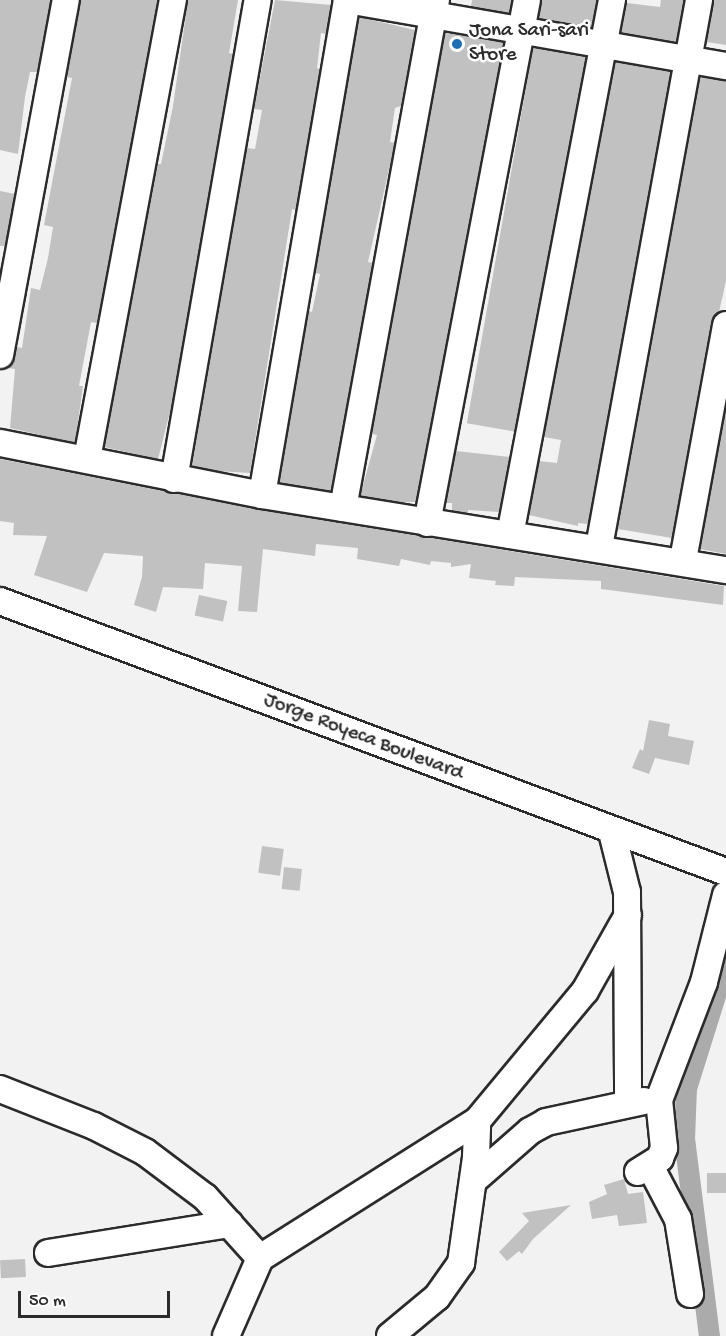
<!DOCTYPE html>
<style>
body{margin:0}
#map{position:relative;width:726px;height:1336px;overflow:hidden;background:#f2f2f2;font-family:"Gochi Hand",sans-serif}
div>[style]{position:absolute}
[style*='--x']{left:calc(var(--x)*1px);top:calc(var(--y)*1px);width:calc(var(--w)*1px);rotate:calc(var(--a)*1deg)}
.canal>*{height:21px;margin:-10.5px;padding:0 10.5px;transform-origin:10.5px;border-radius:10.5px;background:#ababab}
.building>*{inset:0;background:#c1c1c1;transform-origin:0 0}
.roads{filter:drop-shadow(2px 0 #2b2b2b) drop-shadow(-2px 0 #2b2b2b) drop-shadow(0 2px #2b2b2b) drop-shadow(0 -2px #2b2b2b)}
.minor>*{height:26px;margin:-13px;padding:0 13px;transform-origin:13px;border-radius:13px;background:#fff}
.dots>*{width:16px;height:16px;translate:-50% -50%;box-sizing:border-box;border:3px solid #fff;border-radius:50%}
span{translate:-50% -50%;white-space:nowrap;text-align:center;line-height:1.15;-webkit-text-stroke:5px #fff;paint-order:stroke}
.poi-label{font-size:21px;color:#2b2b2b}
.left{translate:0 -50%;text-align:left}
.street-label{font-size:21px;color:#2b2b2b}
.scale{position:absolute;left:18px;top:1291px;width:152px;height:27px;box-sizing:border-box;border:3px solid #2b2b2b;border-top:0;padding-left:8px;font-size:18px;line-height:21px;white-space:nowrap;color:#2b2b2b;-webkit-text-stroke:4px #fff;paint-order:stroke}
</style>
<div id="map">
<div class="canal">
<div style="--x:709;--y:1336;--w:199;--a:-97.2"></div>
<div style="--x:684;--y:1139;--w:51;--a:-87.8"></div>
<div style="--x:686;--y:1088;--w:134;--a:-72.6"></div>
</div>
<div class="building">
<div style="clip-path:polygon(0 0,51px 0,37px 72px,30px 72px,25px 97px,18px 154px,0 150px)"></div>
<div style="clip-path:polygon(81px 0,158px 0,97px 323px,91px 322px,79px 386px,83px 386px,75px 443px,10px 428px,15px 369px,8px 368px,17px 347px,22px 348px,31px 288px,40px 290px,48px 258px,53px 227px,44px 225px,72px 78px,67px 77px)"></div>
<div style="clip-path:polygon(188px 0,238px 0,229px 53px,233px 54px,173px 400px,158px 459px,104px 447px,158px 164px,161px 164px,173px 106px)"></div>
<div style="clip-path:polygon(275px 0,331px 5px,326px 34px,321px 33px,317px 68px,320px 69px,296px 210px,292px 209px,250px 473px,217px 471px,192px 466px,247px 148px,255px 149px,262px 110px,254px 109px)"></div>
<div style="clip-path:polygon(472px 0,512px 0,509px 13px,471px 6px)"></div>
<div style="clip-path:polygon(542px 0,597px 0,592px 27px,539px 18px)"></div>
<div style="clip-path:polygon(661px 0,684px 0,676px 42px,621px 33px,627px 3px,660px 7px)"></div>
<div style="clip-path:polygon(714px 0,726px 0,726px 45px,707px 42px)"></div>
<div style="clip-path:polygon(359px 17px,415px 30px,401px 106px,395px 108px,390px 142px,395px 143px,368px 262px,373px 263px,331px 491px,279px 483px,309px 311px,312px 312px,320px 274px,315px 273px)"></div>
<div style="clip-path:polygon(445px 33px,504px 42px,416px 502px,399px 502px,360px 496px,377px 435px,372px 434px)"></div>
<div style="left:533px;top:48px;width:54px;height:381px;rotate:10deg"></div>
<div style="clip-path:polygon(615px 62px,671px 72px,588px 524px,578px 523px,578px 526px,529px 515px,539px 461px,557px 463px,561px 440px,544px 437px)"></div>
<div style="clip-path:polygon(700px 77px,726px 81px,726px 281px,719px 312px,711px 322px,672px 538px,618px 529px)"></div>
<div style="clip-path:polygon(0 191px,15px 194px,5px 246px,0 246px)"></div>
<div style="clip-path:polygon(726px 408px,726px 554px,700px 549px)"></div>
<div style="clip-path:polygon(456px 451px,510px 457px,499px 512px,468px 510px,468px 513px,452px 511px,452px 503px,446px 503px)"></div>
<div style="clip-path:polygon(0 459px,259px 510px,724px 586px,723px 605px,601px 589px,601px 581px,515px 577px,514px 586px,495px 585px,496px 581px,469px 578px,471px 564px,451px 567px,451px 563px,431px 561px,430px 565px,401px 559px,399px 566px,357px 559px,358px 548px,316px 544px,315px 556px,263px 549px,257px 612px,238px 611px,242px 566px,205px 563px,203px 589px,163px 587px,156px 612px,134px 605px,142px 577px,143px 556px,104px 553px,87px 592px,34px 575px,47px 536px,13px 535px,14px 523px,0 521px)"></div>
<div style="left:199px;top:595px;width:29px;height:21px;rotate:12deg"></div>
<div style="clip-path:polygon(649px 720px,670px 724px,668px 736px,694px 741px,689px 765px,655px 758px,649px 774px,632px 768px,640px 749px,643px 751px)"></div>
<div style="left:262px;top:846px;width:22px;height:27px;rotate:8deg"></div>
<div style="left:284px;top:867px;width:18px;height:22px;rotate:6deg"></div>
<div style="left:726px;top:1173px;width:20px;height:19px;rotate:90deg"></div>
<div style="clip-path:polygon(624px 1179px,628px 1194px,643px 1192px,647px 1223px,619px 1226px,617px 1215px,592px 1219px,589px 1202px,607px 1194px,604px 1185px)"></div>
<div style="clip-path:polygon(571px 1205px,533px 1239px,522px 1254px,519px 1251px,507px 1261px,499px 1252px,529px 1221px,522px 1213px)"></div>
<div style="left:25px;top:1259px;width:18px;height:25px;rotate:87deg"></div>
</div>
<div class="roads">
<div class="minor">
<div style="--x:347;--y:0;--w:385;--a:9.9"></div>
<div style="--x:0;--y:355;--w:361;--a:-79.5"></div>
<div style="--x:0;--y:443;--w:267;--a:11.2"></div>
<div style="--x:262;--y:495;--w:470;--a:9.2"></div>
<div style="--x:87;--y:459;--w:467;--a:-79.4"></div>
<div style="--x:174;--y:479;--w:486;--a:-80.1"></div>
<div style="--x:262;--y:495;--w:502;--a:-80.26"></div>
<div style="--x:343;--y:508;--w:516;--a:-79.63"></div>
<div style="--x:427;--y:523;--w:532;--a:-79.18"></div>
<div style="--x:510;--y:535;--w:545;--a:-79.21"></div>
<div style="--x:599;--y:547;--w:556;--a:-79.64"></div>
<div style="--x:683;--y:560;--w:239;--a:-79.6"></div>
<div style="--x:0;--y:601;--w:775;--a:20.47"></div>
<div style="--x:612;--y:832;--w:62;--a:76"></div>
<div style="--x:627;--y:892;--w:210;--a:89.7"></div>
<div style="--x:0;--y:1089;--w:101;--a:21.5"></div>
<div style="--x:94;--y:1126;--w:57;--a:27"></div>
<div style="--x:145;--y:1152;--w:75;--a:36.9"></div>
<div style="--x:205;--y:1197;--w:82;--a:48"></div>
<div style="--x:650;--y:1166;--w:60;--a:62.2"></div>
<div style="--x:678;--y:1219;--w:76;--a:80.9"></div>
<div style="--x:638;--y:1172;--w:26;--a:-32"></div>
<div style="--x:660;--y:1158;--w:11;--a:-68"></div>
<div style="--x:664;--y:1148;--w:48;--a:-95.9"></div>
<div style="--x:659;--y:1100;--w:126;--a:-69.1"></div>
<div style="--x:704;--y:982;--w:90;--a:-75.8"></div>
<div style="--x:474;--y:1180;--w:74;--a:-41.2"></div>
<div style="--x:530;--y:1131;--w:18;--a:-29"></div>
<div style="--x:546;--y:1122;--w:100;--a:-12.1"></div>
<div style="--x:48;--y:1253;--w:184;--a:-9.1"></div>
<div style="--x:226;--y:1336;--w:85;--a:-66.4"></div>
<div style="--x:260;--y:1258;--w:257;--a:-32.3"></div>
<div style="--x:477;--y:1121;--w:169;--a:-50.3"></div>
<div style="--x:585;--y:991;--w:87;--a:-60.5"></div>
<div style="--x:390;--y:1336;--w:61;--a:-39.7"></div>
<div style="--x:437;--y:1297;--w:42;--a:-54.8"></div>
<div style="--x:461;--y:1263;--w:107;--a:-81.9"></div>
<div style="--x:476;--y:1157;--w:36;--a:-88"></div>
</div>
</div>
<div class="dots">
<div style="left:457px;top:44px;background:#1f6fb2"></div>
</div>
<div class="poi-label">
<span class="left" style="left:469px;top:44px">Jona Sari-sari<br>Store</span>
</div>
<div class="street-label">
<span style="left:363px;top:738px;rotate:21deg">Jorge Royeca Boulevard</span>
</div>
<div class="scale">50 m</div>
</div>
